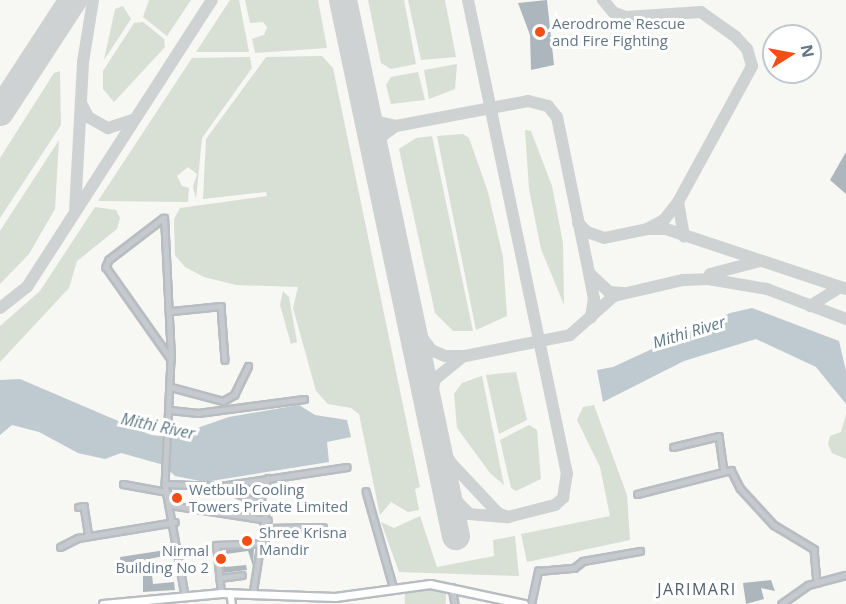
<!DOCTYPE html>
<style>
body{margin:0}
#map{position:relative;width:846px;height:604px;overflow:hidden;background:#f7f7f3;font-family:"Open Sans",sans-serif}
div>[style]{position:absolute}
[style*='--x']{left:calc(var(--x)*1px);top:calc(var(--y)*1px);width:calc(var(--w)*1px);rotate:calc(var(--a)*1deg)}
.green>*{inset:0;background:#d8dfd4;transform-origin:0 0}
.water>*{inset:0;background:#bfcad0}
.taxiway>*{height:12px;margin:-6px;padding:0 6px;transform-origin:6px;border-radius:6px;background:#ced2d2}
.runway>*{height:28px;margin:-14px;padding:0 14px;transform-origin:14px;border-radius:14px;background:#ced2d2}
.building>*{inset:0;background:#aeb6bd}
.roads{filter:drop-shadow(2px 0 #b8bdc2) drop-shadow(-2px 0 #b8bdc2) drop-shadow(0 2px #b8bdc2) drop-shadow(0 -2px #b8bdc2)}
.minor>*{height:4.5px;margin:-2.25px;padding:0 2.25px;transform-origin:2.25px;border-radius:2.25px;background:#c6cace}
.secondary>*{height:6px;margin:-3px;padding:0 3px;transform-origin:3px;border-radius:3px;background:#fff}
.primary>*{height:7px;margin:-3.5px;padding:0 3.5px;transform-origin:3.5px;border-radius:3.5px;background:#fff}
.dots>*{width:16px;height:16px;translate:-50% -50%;box-sizing:border-box;border:3px solid #fff;border-radius:50%}
span{translate:-50% -50%;white-space:nowrap;text-align:center;line-height:1.15;-webkit-text-stroke:6px #fff;paint-order:stroke}
.poi-label{font-size:15px;color:#637688}
.left{translate:0 -50%;text-align:left}
.right{translate:-100% -50%;text-align:right}
.water-label{font-size:16px;color:#5f7984;font-style:italic}
.neighbourhood-label{font-size:16px;color:#515f6c;letter-spacing:1.5px}
.north{position:absolute;left:762px;top:24px;width:60px;height:60px;box-sizing:border-box;background:#fff;border:2px solid #c1c8cf;border-radius:50%;rotate:79deg;font-size:16px;font-weight:700;line-height:24px;text-align:center;color:#637688}
.north::after{content:'';display:block;margin:auto;width:21px;height:27px;background:#f54e15;clip-path:polygon(50% 0,100% 100%,50% 72%,0 100%)}
</style>
<div id="map">
<div class="green">
<div style="clip-path:polygon(149px 0,191px 0,167px 36px,143px 17px)"></div>
<div style="clip-path:polygon(230px 0,239px 0,249px 52px,196px 52px)"></div>
<div style="clip-path:polygon(245px 0,318px 0,327px 48px,255px 53px,252px 39px,264px 35px,267px 27px,263px 22px,250px 23px)"></div>
<div style="clip-path:polygon(368px 0,404px 0,416px 64px,391px 69px,381px 63px)"></div>
<div style="clip-path:polygon(408px 0,445px 0,456px 57px,421px 60px)"></div>
<div style="clip-path:polygon(123px 6px,131px 19px,104px 60px,115px 9px)"></div>
<div style="clip-path:polygon(143px 22px,164px 39px,165px 47px,114px 102px,103px 89px,103px 71px,134px 23px)"></div>
<div style="clip-path:polygon(322px 56px,333px 68px,420px 487px,415px 489px,419px 510px,408px 512px,391px 502px,380px 515px,359px 414px,351px 408px,328px 404px,316px 391px,293px 308px,298px 287px,236px 285px,204px 277px,185px 267px,175px 255px,174px 219px,180px 208px,267px 196px,266px 192px,203px 199px,206px 139px,266px 57px)"></div>
<div style="clip-path:polygon(250px 57px,252px 68px,202px 138px,196px 199px,193px 187px,197px 174px,188px 167px,177px 176px,182px 186px,189px 188px,188px 202px,98px 201px,192px 58px)"></div>
<div style="clip-path:polygon(457px 64px,455px 89px,429px 99px,424px 70px)"></div>
<div style="clip-path:polygon(60px 71px,61px 125px,0 218px,0 158px,54px 73px)"></div>
<div style="clip-path:polygon(418px 72px,425px 100px,391px 104px,386px 85px,391px 77px)"></div>
<div style="clip-path:polygon(525px 130px,531px 131px,552px 186px,563px 243px,564px 305px,541px 249px,529px 189px)"></div>
<div style="clip-path:polygon(463px 134px,469px 138px,488px 192px,503px 257px,507px 316px,476px 330px,437px 136px)"></div>
<div style="clip-path:polygon(432px 136px,473px 331px,453px 331px,435px 313px,399px 149px,416px 138px)"></div>
<div style="clip-path:polygon(59px 140px,55px 209px,29px 254px,0 284px,0 231px)"></div>
<div style="clip-path:polygon(95px 207px,116px 210px,120px 218px,117px 229px,77px 261px,69px 288px,0 362px,0 326px,40px 291px)"></div>
<div style="clip-path:polygon(283px 291px,289px 297px,297px 342px,291px 344px,280px 305px)"></div>
<div style="clip-path:polygon(516px 372px,527px 420px,499px 434px,486px 375px)"></div>
<div style="clip-path:polygon(482px 376px,504px 485px,490px 473px,457px 428px,454px 394px,462px 383px)"></div>
<div style="clip-path:polygon(594px 405px,627px 495px,630px 540px,527px 562px,521px 534px,610px 516px,600px 467px,577px 420px,583px 407px)"></div>
<div style="clip-path:polygon(846px 414px,846px 459px,832px 453px,828px 444px,830px 436px,841px 432px)"></div>
<div style="clip-path:polygon(529px 425px,537px 430px,541px 479px,516px 491px,511px 488px,500px 440px)"></div>
<div style="clip-path:polygon(420px 516px,437px 567px,494px 556px,493px 540px,515px 536px,519px 576px,399px 572px,381px 522px,394px 528px)"></div>
<div style="left:405px;top:590px;width:41px;height:14px;rotate:1deg"></div>
</div>
<div class="water">
<div style="clip-path:polygon(752px 308px,839px 341px,846px 371px,846px 404px,816px 367px,756px 339px,684px 361px,603px 402px,597px 370px,613px 367px,730px 313px)"></div>
<div style="clip-path:polygon(20px 379px,151px 435px,171px 437px,229px 417px,299px 405px,315px 415px,347px 420px,351px 437px,327px 442px,329px 462px,205px 482px,175px 476px,164px 465px,121px 453px,105px 459px,78px 453px,39px 432px,12px 425px,0 435px,0 380px)"></div>
</div>
<div class="taxiway">
<div style="--x:81;--y:103;--w:16;--a:63"></div>
<div style="--x:88;--y:117;--w:23;--a:29"></div>
<div style="--x:108;--y:128;--w:26;--a:-18"></div>
<div style="--x:366;--y:107;--w:20;--a:49"></div>
<div style="--x:379;--y:122;--w:17;--a:13"></div>
<div style="--x:396;--y:126;--w:134;--a:-10.7"></div>
<div style="--x:528;--y:101;--w:21;--a:14"></div>
<div style="--x:548;--y:106;--w:14;--a:51"></div>
<div style="--x:557;--y:117;--w:149;--a:78.4"></div>
<div style="--x:587;--y:263;--w:36;--a:79"></div>
<div style="--x:594;--y:298;--w:20;--a:99"></div>
<div style="--x:376;--y:156;--w:21;--a:-73"></div>
<div style="--x:382;--y:136;--w:17;--a:-36"></div>
<div style="--x:678;--y:202;--w:35;--a:80"></div>
<div style="--x:75;--y:211;--w:149;--a:-86.9"></div>
<div style="--x:83;--y:62;--w:63;--a:-80.8"></div>
<div style="--x:578;--y:223;--w:13;--a:45"></div>
<div style="--x:587;--y:232;--w:18;--a:19"></div>
<div style="--x:604;--y:238;--w:44;--a:-11.8"></div>
<div style="--x:647;--y:229;--w:19;--a:-28"></div>
<div style="--x:664;--y:220;--w:23;--a:-52"></div>
<div style="--x:678;--y:202;--w:155;--a:-61.4"></div>
<div style="--x:752;--y:66;--w:18;--a:-106"></div>
<div style="--x:747;--y:49;--w:16;--a:-133"></div>
<div style="--x:736;--y:37;--w:43;--a:-144.5"></div>
<div style="--x:701;--y:12;--w:75;--a:176.2"></div>
<div style="--x:626;--y:17;--w:14;--a:-159"></div>
<div style="--x:613;--y:12;--w:16;--a:-130"></div>
<div style="--x:651;--y:229;--w:15;--a:0"></div>
<div style="--x:666;--y:229;--w:190;--a:18.4"></div>
<div style="--x:710;--y:274;--w:52;--a:-14.6"></div>
<div style="--x:591;--y:275;--w:25;--a:43"></div>
<div style="--x:609;--y:292;--w:14;--a:4"></div>
<div style="--x:810;--y:306;--w:36;--a:-32"></div>
<div style="--x:0;--y:308;--w:34;--a:-38"></div>
<div style="--x:27;--y:287;--w:341;--a:-57.2"></div>
<div style="--x:411;--y:323;--w:34;--a:53"></div>
<div style="--x:431;--y:350;--w:15;--a:23"></div>
<div style="--x:445;--y:356;--w:20;--a:0"></div>
<div style="--x:465;--y:356;--w:107;--a:-11.3"></div>
<div style="--x:570;--y:335;--w:59;--a:-41.6"></div>
<div style="--x:614;--y:296;--w:71;--a:-13.1"></div>
<div style="--x:683;--y:280;--w:25;--a:-2"></div>
<div style="--x:708;--y:279;--w:60;--a:9.6"></div>
<div style="--x:767;--y:289;--w:85;--a:20.8"></div>
<div style="--x:429;--y:407;--w:29;--a:-78"></div>
<div style="--x:435;--y:379;--w:35;--a:-39"></div>
<div style="--x:435;--y:438;--w:30;--a:57"></div>
<div style="--x:451;--y:463;--w:69;--a:46.8"></div>
<div style="--x:498;--y:513;--w:11;--a:22"></div>
<div style="--x:508;--y:517;--w:49;--a:-14.3"></div>
<div style="--x:555;--y:505;--w:11;--a:-41"></div>
<div style="--x:563;--y:498;--w:24;--a:-81"></div>
<div style="--x:567;--y:474;--w:484;--a:-101.8"></div>
<div style="--x:446;--y:490;--w:33;--a:46"></div>
<div style="--x:469;--y:514;--w:38;--a:5"></div>
</div>
<div class="runway">
<div style="--x:343;--y:0;--w:548;--a:78.1"></div>
<div style="--x:0;--y:112;--w:134;--a:-56.9"></div>
</div>
<div class="building">
<div style="clip-path:polygon(547px 0,554px 65px,531px 70px,530px 35px,518px 3px)"></div>
<div style="clip-path:polygon(846px 152px,846px 194px,830px 180px)"></div>
<div style="clip-path:polygon(254px 548px,253px 566px,248px 551px,226px 554px,226px 549px)"></div>
<div style="clip-path:polygon(172px 549px,173px 554px,121px 565px,120px 557px)"></div>
<div style="clip-path:polygon(223px 552px,225px 567px,246px 565px,247px 570px,223px 573px)"></div>
<div style="clip-path:polygon(151px 566px,153px 584px,174px 582px,175px 590px,143px 592px,143px 567px)"></div>
<div style="clip-path:polygon(771px 580px,775px 591px,761px 588px,764px 599px,746px 604px,743px 583px)"></div>
</div>
<div class="roads">
<div class="minor">
<div style="--x:172;--y:311;--w:49;--a:-5.8"></div>
<div style="--x:221;--y:306;--w:54;--a:85.8"></div>
<div style="--x:171;--y:359;--w:141;--a:-92.8"></div>
<div style="--x:164;--y:218;--w:69;--a:142.6"></div>
<div style="--x:109;--y:260;--w:8;--a:113"></div>
<div style="--x:106;--y:267;--w:113;--a:54.8"></div>
<div style="--x:171;--y:359;--w:125;--a:92.7"></div>
<div style="--x:165;--y:484;--w:113;--a:79.8"></div>
<div style="--x:171;--y:387;--w:54;--a:15.1"></div>
<div style="--x:223;--y:401;--w:13;--a:-29"></div>
<div style="--x:234;--y:395;--w:32;--a:-64"></div>
<div style="--x:170;--y:410;--w:28;--a:6"></div>
<div style="--x:198;--y:413;--w:107;--a:-7.5"></div>
<div style="--x:673;--y:447;--w:47;--a:-13.4"></div>
<div style="--x:719;--y:436;--w:35;--a:82"></div>
<div style="--x:123;--y:484;--w:45;--a:10.3"></div>
<div style="--x:165;--y:484;--w:56;--a:2"></div>
<div style="--x:221;--y:486;--w:127;--a:-8.6"></div>
<div style="--x:222;--y:487;--w:49;--a:22.9"></div>
<div style="--x:267;--y:506;--w:89;--a:99"></div>
<div style="--x:366;--y:491;--w:102;--a:74.1"></div>
<div style="--x:637;--y:494;--w:97;--a:-14.3"></div>
<div style="--x:731;--y:470;--w:20;--a:63"></div>
<div style="--x:740;--y:488;--w:50;--a:47.4"></div>
<div style="--x:774;--y:525;--w:47;--a:31"></div>
<div style="--x:814;--y:549;--w:34;--a:85"></div>
<div style="--x:260;--y:501;--w:24;--a:-71"></div>
<div style="--x:170;--y:505;--w:99;--a:8.7"></div>
<div style="--x:78;--y:507;--w:6;--a:-9"></div>
<div style="--x:84;--y:506;--w:30;--a:81"></div>
<div style="--x:267;--y:528;--w:56;--a:-1"></div>
<div style="--x:60;--y:547;--w:20;--a:-27"></div>
<div style="--x:78;--y:538;--w:98;--a:-9.4"></div>
<div style="--x:219;--y:578;--w:23;--a:-7"></div>
<div style="--x:452;--y:587;--w:17;--a:80"></div>
<div style="--x:221;--y:593;--w:48;--a:-95.9"></div>
<div style="--x:216;--y:545;--w:49;--a:-2.3"></div>
<div style="--x:531;--y:604;--w:34;--a:-78"></div>
<div style="--x:538;--y:571;--w:36;--a:-5"></div>
<div style="--x:574;--y:568;--w:11;--a:-38"></div>
<div style="--x:583;--y:561;--w:58;--a:-10"></div>
<div style="--x:781;--y:604;--w:33;--a:-35"></div>
<div style="--x:808;--y:585;--w:39;--a:-15"></div>
</div>
<div class="secondary">
<div style="--x:230;--y:593;--w:11;--a:80"></div>
</div>
<div class="primary">
<div style="--x:103;--y:604;--w:119;--a:-5.3"></div>
<div style="--x:221;--y:593;--w:114;--a:2"></div>
<div style="--x:335;--y:597;--w:96;--a:-7.8"></div>
<div style="--x:430;--y:584;--w:96;--a:12"></div>
</div>
</div>
<div class="dots">
<div style="left:540px;top:32px;background:#f54e15"></div>
<div style="left:177px;top:498px;background:#f54e15"></div>
<div style="left:247px;top:541px;background:#f54e15"></div>
<div style="left:221px;top:559px;background:#f54e15"></div>
</div>
<div class="poi-label">
<span class="left" style="left:552px;top:32px">Aerodrome Rescue<br>and Fire Fighting</span>
<span class="left" style="left:189px;top:498px">Wetbulb Cooling<br>Towers Private Limited</span>
<span class="left" style="left:259px;top:541px">Shree Krisna<br>Mandir</span>
<span class="right" style="left:209px;top:559px">Nirmal<br>Building No 2</span>
</div>
<div class="water-label">
<span style="left:689px;top:332px;rotate:-17deg">Mithi River</span>
<span style="left:158px;top:426px;rotate:12deg">Mithi River</span>
</div>
<div class="neighbourhood-label">
<span style="left:697px;top:589px">JARIMARI</span>
</div>
<div class="north">N</div>
</div>
